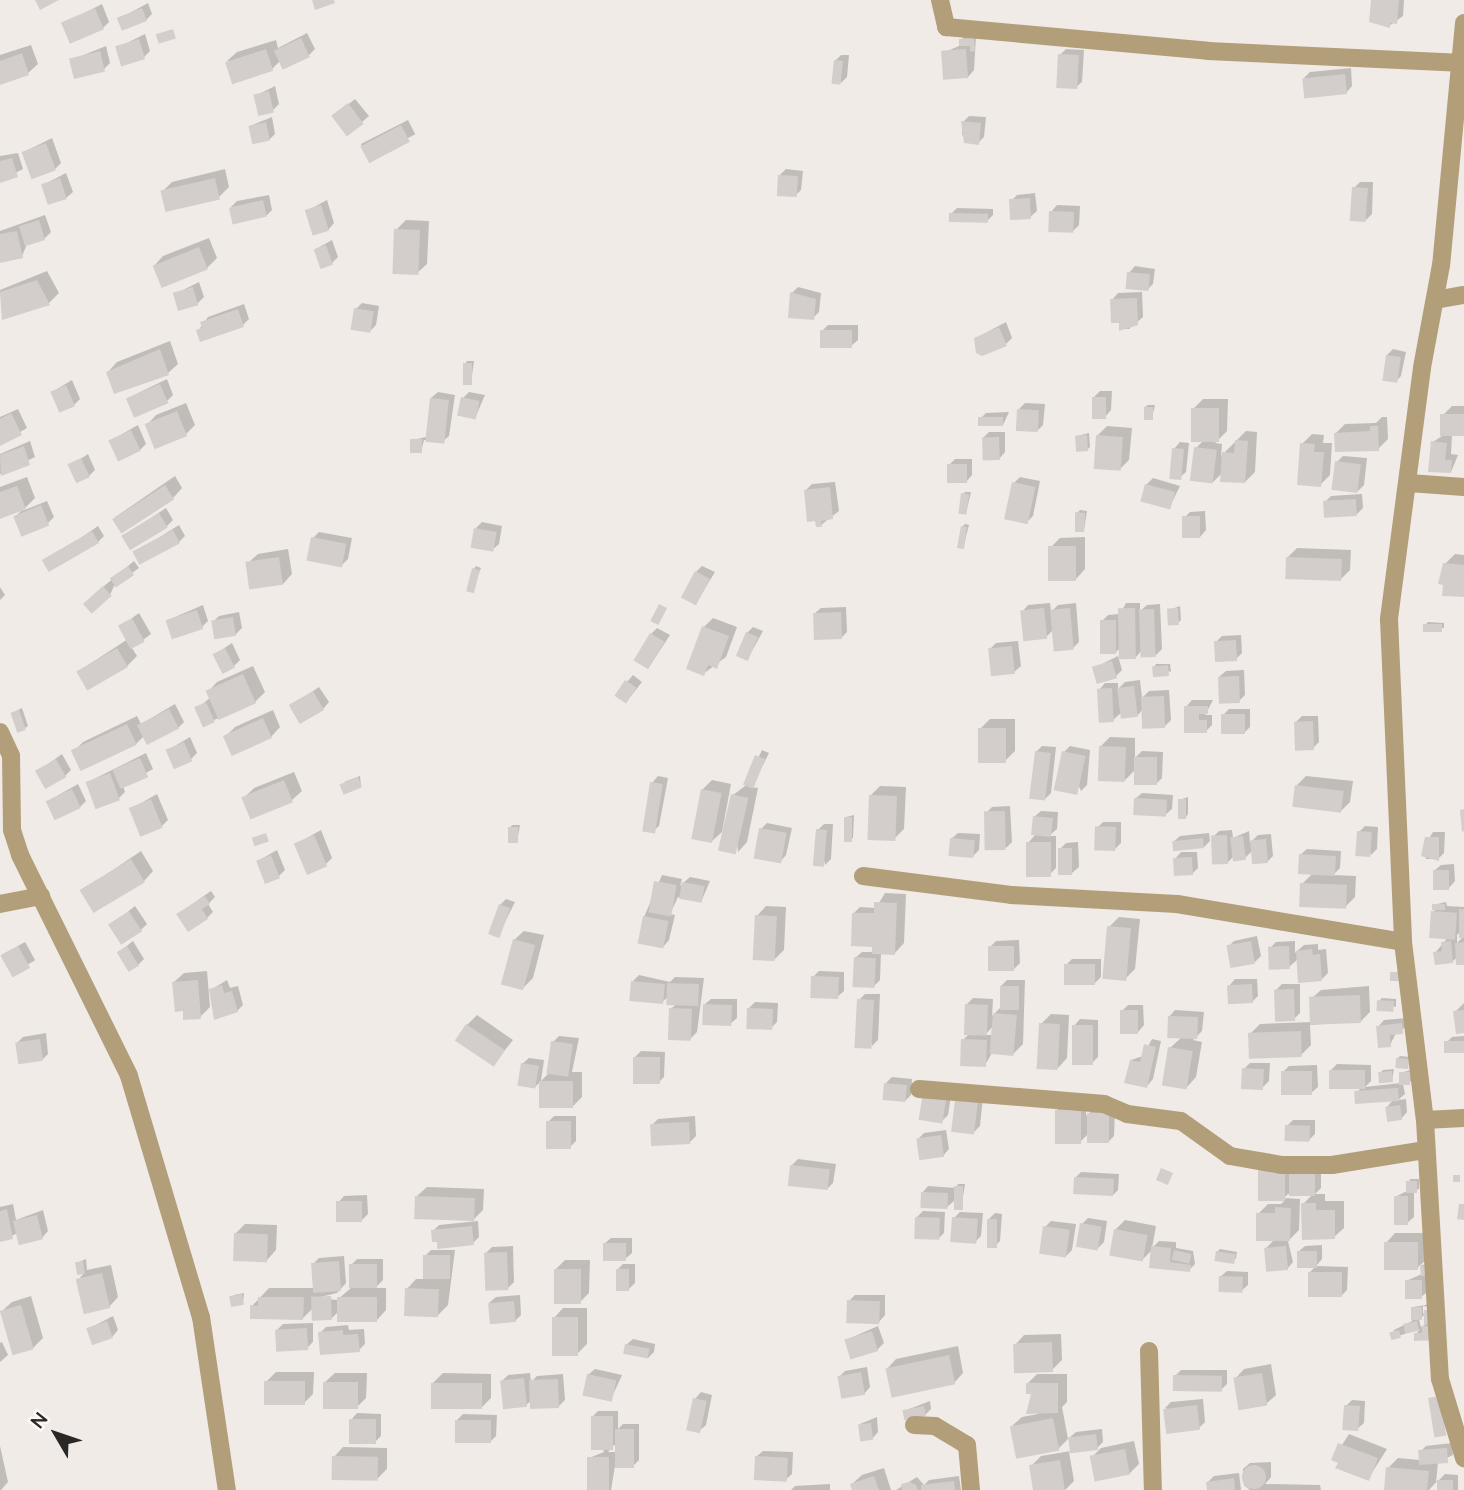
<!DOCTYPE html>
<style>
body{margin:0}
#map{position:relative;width:1464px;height:1490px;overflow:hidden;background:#f0ebe7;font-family:"Nunito Sans",sans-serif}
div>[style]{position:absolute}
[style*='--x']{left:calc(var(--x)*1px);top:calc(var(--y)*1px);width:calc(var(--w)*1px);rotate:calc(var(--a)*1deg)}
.shadow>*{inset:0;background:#0003;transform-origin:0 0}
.building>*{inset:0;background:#d3cecb;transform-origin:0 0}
.round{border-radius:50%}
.minor>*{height:18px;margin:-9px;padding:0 9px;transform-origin:9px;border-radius:9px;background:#b29e79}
span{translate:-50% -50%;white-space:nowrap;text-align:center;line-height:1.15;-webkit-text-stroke:6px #fdf8f5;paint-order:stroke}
.north{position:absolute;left:21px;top:1399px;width:70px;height:70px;-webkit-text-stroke:5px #fdf8f5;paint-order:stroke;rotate:309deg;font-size:19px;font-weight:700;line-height:28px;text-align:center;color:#2a2827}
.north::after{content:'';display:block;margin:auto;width:24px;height:32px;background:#2a2827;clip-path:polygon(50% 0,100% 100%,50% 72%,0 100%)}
</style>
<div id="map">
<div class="shadow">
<div style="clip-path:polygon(1373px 0,1404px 0,1403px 16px,1389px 26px)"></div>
<div style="clip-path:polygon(148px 3px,152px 14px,146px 20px,119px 19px)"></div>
<div style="clip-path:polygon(102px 4px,109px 22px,103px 28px,63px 24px)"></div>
<div style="clip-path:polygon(307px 33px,315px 49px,309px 55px,280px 61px,272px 69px,227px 61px,237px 52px,276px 40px,278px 48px)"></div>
<div style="clip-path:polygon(145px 34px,150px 51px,144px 57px,117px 48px)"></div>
<div style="clip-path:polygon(976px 36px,974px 70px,968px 77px,943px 53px,961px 45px,963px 37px)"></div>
<div style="clip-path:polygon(31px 45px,38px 64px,28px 73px,0 83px,0 55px)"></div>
<div style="clip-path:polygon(106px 46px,110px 63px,104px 69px,71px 60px)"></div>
<div style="clip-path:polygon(1066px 49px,1084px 50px,1082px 82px,1075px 88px,1060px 55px)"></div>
<div style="clip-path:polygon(841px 55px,849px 55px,847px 77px,841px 83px,835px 61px)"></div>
<div style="clip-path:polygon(1351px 68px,1352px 86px,1346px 93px,1304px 78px,1310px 72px)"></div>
<div style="clip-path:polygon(275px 86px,279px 104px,273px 110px,255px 96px)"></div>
<div style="clip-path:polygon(355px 99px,369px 116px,347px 135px,340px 111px)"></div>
<div style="clip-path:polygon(969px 116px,986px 117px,984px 137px,978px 143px,962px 135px,963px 122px)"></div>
<div style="clip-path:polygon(272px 117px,275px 134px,269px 140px,250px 126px)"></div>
<div style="left:408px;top:120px;width:16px;height:53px;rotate:63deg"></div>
<div style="clip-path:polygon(52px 138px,61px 163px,55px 169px,24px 152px)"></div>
<div style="clip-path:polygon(18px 153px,23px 169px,0 181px,0 156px)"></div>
<div style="clip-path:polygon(225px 169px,229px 187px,219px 197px,163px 191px,172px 182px)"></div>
<div style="clip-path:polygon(786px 169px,803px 171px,801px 190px,795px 196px,780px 175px)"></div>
<div style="clip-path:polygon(66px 173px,73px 192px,66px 198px,43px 185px)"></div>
<div style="clip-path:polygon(1360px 182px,1373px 182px,1372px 214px,1366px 220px,1354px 188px)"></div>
<div style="clip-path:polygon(1035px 193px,1037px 211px,1030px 217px,1011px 201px,1017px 195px)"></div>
<div style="clip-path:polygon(269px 195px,272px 210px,266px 216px,231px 207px,237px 201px)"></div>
<div style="clip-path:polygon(327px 200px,334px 223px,328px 230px,307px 211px)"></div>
<div style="clip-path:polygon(1057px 205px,1080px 206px,1079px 225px,1073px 231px,1051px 212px)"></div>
<div style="clip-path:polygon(957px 208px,993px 209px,993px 215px,987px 221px,951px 214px)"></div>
<div style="clip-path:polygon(45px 215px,51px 232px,45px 238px,27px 244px,22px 256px,0 261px,0 231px)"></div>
<div style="clip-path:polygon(406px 220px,429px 221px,427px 264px,417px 273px,396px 230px)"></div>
<div style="clip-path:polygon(209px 238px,217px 258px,207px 268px,154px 266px,163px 256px)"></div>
<div style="clip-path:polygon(332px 240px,338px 257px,332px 263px,316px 249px)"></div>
<div style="clip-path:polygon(1135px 266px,1155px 269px,1153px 284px,1147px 290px,1129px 273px)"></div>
<div style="clip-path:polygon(47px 271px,59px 293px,49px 303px,3px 317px,0 290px)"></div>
<div style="clip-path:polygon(199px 282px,204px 297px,198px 303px,175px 294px)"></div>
<div style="clip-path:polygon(798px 287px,821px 293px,819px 312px,813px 318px,792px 293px)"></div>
<div style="clip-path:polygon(1142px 292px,1143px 317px,1129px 329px,1121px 329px,1112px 300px,1118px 293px)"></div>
<div style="clip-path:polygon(362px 303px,379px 306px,376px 325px,370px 331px,356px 309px)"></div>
<div style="clip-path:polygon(244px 304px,249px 319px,243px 325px,198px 331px,208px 317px)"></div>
<div style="clip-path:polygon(1006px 322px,1012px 338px,1006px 344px,976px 338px)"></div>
<div style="clip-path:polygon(828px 325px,858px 325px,858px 340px,851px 346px,822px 331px)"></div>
<div style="clip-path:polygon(170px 341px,178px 364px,168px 373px,108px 372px,117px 362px)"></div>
<div style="clip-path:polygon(1393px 349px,1406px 352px,1401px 376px,1395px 382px,1387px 355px)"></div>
<div style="clip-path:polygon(467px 361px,474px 361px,471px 383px,465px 364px)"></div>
<div style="clip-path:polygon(167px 379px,173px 395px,167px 401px,128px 398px)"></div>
<div style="clip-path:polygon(72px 380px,80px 399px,74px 405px,52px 392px)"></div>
<div style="clip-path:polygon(1100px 391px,1112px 391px,1111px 410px,1105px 417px,1093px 398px)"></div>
<div style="clip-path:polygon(438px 392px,455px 395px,449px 436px,442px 442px,424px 440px,421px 452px,412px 440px,426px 437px,431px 398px)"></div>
<div style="clip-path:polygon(469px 392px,485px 395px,475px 418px,463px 398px)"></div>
<div style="clip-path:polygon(1203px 399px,1228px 399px,1227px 431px,1215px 443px,1222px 444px,1221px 456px,1246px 431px,1257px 432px,1255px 472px,1245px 482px,1222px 473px,1213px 482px,1196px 448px,1203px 441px,1193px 409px)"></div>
<div style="clip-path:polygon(186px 403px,195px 425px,186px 434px,147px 425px,156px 415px)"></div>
<div style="clip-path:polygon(1025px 403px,1045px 404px,1043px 425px,1037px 431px,1019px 409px)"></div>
<div style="clip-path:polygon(1148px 405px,1155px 405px,1152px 418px,1145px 407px)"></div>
<div style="clip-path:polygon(1452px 406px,1464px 406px,1464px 434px,1452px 435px,1451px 454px,1458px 455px,1451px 472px,1433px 442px,1442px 436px,1442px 416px)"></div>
<div style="clip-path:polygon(18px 409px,27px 428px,0 444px,0 417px)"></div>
<div style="clip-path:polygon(1009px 412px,1003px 425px,980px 419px,986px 413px)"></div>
<div style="clip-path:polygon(1382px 417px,1387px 417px,1388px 439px,1378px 449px,1336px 433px,1345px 424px,1376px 423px)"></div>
<div style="clip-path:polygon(138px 425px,146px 444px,140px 450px,110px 441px)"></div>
<div style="clip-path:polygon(1107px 426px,1132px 428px,1129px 460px,1119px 470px,1097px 436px)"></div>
<div style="clip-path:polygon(989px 432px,1005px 432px,1005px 452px,999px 459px,983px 438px)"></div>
<div style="clip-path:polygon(1089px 433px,1090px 447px,1087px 450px,1077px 436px)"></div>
<div style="clip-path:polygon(1312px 434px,1324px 435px,1323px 443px,1332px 443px,1330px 475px,1320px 485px,1302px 444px)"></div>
<div style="clip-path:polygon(30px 441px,35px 457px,0 474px,0 454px)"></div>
<div style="clip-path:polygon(1180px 442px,1189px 443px,1186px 472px,1179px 478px,1174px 449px)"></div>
<div style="clip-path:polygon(88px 454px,95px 470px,89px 476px,70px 466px)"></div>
<div style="clip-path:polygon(1343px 456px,1367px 458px,1364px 485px,1358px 491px,1337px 462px)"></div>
<div style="clip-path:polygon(955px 459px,972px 459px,972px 475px,966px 482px,949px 465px)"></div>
<div style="clip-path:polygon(175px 476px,182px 488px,173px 498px,114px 518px)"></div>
<div style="clip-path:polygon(27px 477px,35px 498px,22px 511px,47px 501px,54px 517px,48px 523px,15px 517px,24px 508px,0 517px,0 487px)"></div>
<div style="clip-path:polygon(1020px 477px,1040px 481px,1033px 516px,1027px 522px,1014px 483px)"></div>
<div style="clip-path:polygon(1153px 478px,1180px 486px,1170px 506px,1146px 485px)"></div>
<div style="clip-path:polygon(835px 482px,839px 511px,821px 525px,805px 491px,812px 484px)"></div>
<div style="clip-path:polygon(965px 492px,971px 492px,966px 513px,963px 494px)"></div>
<div style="clip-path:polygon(1362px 494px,1363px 508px,1357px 514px,1325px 502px,1331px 496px)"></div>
<div style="clip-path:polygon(166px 508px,173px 520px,167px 526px,124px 536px)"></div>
<div style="clip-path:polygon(1080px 510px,1087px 511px,1084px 530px,1077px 513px)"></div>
<div style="clip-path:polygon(1205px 511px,1206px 530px,1200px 537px,1184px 518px,1190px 512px)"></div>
<div style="clip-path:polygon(482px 522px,502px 526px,499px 544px,492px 550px,476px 528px)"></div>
<div style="clip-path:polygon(965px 524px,969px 525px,963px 548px,962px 527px)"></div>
<div style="clip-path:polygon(179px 525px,185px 536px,179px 542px,136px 552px)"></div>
<div style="clip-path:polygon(98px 526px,104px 536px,98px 542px,45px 563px)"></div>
<div style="clip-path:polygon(319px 532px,352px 538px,348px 559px,342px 565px,313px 538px)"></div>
<div style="clip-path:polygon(1085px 537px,1085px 569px,1076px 579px,1050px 548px,1060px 538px)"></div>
<div style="clip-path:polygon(1297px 548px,1351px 550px,1350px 570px,1340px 580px,1287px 558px)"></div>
<div style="clip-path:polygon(288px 549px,292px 574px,283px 584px,248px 563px,258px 554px)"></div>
<div style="clip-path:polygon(1455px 554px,1464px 555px,1464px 596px,1445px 564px)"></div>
<div style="clip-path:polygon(134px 561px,139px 568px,114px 586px,110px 595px,91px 597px)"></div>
<div style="clip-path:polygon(476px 566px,481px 568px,472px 591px,474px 569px)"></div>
<div style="clip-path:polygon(702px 566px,715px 572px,696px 603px,696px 572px)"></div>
<div style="clip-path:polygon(0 587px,5px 595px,0 600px)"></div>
<div style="clip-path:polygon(1050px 603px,1051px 612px,1058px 605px,1076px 603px,1079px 642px,1073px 648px,1053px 630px,1046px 637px,1022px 612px,1028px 605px)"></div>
<div style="clip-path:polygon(1126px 603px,1140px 603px,1140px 611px,1147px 605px,1160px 604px,1162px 649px,1155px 656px,1142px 650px,1136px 657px,1122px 646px,1116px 652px,1102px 621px,1108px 615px,1120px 614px)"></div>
<div style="clip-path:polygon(203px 605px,208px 621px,202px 627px,168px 620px)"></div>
<div style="clip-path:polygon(1180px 606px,1181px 620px,1178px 623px,1169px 610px)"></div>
<div style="clip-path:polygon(846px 607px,847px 632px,841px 638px,814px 614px,821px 608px)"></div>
<div style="clip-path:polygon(239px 612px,242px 628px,235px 635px,213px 622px,219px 616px)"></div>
<div style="clip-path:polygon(139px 613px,151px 634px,132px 648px,137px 656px,127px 666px,79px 671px,128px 639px,121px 626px)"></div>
<div style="clip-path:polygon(713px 618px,737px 627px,726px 657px,703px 674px,704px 627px)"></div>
<div style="clip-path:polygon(1428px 622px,1444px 623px,1444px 628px,1425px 625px)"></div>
<div style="clip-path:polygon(753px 627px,763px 631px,747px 660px,747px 633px)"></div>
<div style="clip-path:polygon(657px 628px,670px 635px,649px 667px,651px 634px)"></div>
<div style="clip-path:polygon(1241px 635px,1242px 653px,1236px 659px,1216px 642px,1222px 636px)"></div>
<div style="clip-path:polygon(1018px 641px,1021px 666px,1014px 672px,990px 649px,996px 643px)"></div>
<div style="clip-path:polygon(232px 643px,240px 660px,233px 667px,214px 655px)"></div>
<div style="clip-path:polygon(1118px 656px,1122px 670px,1116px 676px,1094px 668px)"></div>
<div style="clip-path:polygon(1156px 664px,1170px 664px,1171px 672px,1154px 667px)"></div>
<div style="clip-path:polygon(253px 666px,265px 692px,255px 702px,214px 720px,197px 708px,210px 698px,208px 692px,217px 682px)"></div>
<div style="clip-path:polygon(1244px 670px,1245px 695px,1239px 701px,1219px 677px,1226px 671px)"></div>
<div style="clip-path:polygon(633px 675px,642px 682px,631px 696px,616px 695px)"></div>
<div style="clip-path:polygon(1140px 680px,1142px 698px,1149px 691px,1169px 690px,1171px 720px,1165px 726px,1143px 709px,1137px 716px,1122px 712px,1113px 720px,1099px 690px,1105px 683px,1118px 683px,1118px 689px,1125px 682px)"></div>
<div style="clip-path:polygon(319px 687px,329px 702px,323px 709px,291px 706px)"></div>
<div style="clip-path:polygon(1192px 700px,1213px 700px,1205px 715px,1212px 715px,1212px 725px,1206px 731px,1186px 707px)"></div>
<div style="clip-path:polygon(175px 704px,184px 722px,178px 728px,144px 736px,136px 744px,73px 752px,83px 742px,137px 716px,141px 724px)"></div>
<div style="clip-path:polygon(22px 708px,28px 726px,25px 728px,12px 713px)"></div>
<div style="clip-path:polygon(1229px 709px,1250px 709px,1250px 727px,1244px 733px,1223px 715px)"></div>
<div style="clip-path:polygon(273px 710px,280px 727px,271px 737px,225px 737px,235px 727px)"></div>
<div style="clip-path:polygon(1302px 716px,1318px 716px,1319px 742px,1313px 748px,1296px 722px)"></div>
<div style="clip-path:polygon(990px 719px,1015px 719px,1015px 751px,1005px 761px,980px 729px)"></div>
<div style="clip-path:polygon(190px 737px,197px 753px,191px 759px,168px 750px)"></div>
<div style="clip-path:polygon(1110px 737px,1135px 738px,1135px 758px,1142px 751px,1163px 752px,1162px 778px,1156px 784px,1136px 769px,1125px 780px,1100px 747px)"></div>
<div style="clip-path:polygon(1042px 746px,1056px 747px,1051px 793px,1045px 799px,1036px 752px)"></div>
<div style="clip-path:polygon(1070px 746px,1090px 750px,1087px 785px,1081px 791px,1064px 752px)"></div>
<div style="clip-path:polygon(762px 750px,769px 753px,752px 787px,758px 788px,747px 842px,738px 852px,733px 795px,745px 786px)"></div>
<div style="clip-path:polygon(146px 753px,153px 769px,123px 786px,125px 792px,119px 798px,88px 782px)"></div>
<div style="clip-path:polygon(62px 754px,71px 770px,65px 776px,37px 772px)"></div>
<div style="clip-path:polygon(294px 772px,302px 791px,292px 800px,244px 798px,254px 788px)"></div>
<div style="clip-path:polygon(360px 776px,361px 786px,344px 782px)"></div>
<div style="clip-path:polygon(658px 776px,668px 778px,659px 826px,652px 832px,652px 783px)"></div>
<div style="clip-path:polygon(1306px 776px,1353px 781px,1350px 802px,1340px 812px,1297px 785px)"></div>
<div style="clip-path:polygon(712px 780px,731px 784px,722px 832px,712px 841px,702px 790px)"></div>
<div style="clip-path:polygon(78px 784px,86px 801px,80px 807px,48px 801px)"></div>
<div style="clip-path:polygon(880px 786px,906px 787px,904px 829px,894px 839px,870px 796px)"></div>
<div style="clip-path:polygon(1142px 793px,1173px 795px,1172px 809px,1165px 815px,1135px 799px)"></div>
<div style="clip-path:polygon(157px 794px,168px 820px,162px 826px,131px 809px)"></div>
<div style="clip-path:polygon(1188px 797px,1188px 814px,1186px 817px,1179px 800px)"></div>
<div style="clip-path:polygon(1010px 806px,1012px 842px,1006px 848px,986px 813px,992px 807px)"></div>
<div style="clip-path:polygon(1041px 811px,1058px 812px,1057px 829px,1049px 836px,1056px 836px,1056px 868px,1050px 874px,1028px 843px,1036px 834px,1034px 817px)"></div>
<div style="clip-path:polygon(854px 815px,853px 838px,850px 840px,846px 817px)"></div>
<div style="clip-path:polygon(1103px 822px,1121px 822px,1121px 843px,1115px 849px,1097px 828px)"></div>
<div style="clip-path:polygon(767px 823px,792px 828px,786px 855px,780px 862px,761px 829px)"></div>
<div style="clip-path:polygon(824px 824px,833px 824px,831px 859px,825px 865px,818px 830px)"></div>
<div style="clip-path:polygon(512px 825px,520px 825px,517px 841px,510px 828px)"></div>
<div style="clip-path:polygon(1365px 826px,1378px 827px,1377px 849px,1371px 855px,1359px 832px)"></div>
<div style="clip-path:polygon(321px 830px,332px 858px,326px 864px,296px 844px)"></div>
<div style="clip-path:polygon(1232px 830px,1233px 838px,1249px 831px,1250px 843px,1258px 835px,1271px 834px,1273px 856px,1267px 862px,1253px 850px,1245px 858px,1234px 856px,1227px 863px,1213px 837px,1219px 831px)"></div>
<div style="clip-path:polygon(1433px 832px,1445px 832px,1444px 853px,1438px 859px,1426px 859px,1423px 848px)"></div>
<div style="clip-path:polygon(958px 833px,980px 834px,979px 850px,973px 856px,951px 839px)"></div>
<div style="clip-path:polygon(1209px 833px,1210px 841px,1204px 847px,1173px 842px,1180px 836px)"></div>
<div style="clip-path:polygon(1078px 842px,1079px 867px,1072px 873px,1060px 849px,1066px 843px)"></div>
<div style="clip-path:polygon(1307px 849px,1341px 851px,1340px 868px,1333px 875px,1356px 876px,1355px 897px,1345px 907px,1302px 884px,1313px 873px,1300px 855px)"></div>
<div style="clip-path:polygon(277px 850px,285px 870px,279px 876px,258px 861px)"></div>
<div style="clip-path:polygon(141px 851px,153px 871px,144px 881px,82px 891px)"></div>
<div style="clip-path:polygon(1181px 852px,1197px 852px,1198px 868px,1192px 874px,1175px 859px)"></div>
<div style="clip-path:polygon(1454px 864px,1455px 881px,1449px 888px,1434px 871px,1441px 865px)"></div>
<div style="clip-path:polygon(662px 875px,682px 879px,680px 886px,690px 877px,710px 881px,701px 902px,678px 897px,670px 914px,675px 915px,669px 940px,663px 947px,644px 917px)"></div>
<div style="clip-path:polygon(211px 891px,215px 897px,208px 904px,213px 912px,207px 918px,178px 914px)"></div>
<div style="clip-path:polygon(885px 893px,906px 894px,904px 943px,895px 953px,881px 953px,880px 980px,874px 986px,855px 958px,862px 952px,874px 952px,874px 945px,854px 913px,860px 907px,876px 908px)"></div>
<div style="clip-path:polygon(506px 899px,515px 902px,498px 936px,500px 905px)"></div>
<div style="clip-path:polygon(1446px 902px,1447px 906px,1464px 907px,1464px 936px,1461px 931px,1457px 935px,1457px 943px,1464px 936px,1464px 963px,1457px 957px,1452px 962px,1435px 953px,1449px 936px,1433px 912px,1437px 908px,1433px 905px)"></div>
<div style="clip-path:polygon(135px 906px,147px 924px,141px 930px,111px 925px)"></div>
<div style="clip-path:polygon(766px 906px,786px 907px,784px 950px,775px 959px,757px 916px)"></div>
<div style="clip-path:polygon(1119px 917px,1140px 919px,1135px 969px,1125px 979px,1109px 927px)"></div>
<div style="clip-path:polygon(524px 931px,544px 935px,533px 978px,523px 988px,514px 940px)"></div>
<div style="clip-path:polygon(1257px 936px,1261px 956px,1255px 962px,1228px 947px,1234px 941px)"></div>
<div style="clip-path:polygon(1019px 940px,1020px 963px,1014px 969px,990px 947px,996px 941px)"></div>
<div style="clip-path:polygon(133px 941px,144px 959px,138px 965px,119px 952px)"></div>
<div style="clip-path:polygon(1295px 941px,1295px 953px,1304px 945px,1318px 944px,1318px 950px,1326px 949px,1328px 973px,1322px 979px,1298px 959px,1289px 967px,1270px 948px,1276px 942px)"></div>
<div style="left:25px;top:942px;width:21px;height:27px;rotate:61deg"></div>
<div style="clip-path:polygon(1072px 959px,1101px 959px,1101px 977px,1095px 983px,1066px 965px)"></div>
<div style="clip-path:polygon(207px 971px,210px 1007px,200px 1017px,184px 1009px,174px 982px,184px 973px)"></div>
<div style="clip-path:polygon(819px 971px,844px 972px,844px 991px,837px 997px,813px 977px)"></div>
<div style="clip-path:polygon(639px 975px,670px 982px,675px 977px,704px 978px,697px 1032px,691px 1038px,671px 1009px,677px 1003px,668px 997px,662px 1002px,633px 981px)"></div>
<div style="clip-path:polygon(1235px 979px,1257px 979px,1258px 996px,1252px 1002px,1229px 986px)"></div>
<div style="clip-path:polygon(227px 980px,230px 988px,238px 986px,243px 1005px,237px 1011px,209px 991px)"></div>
<div style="clip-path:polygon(evenodd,1007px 980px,1025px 980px,1023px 1044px,1013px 1054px,992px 1053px,985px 1065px,963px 1040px,970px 1033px,967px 1004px,973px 998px,993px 999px,992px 1016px,1001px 1007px,1001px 986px,1007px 980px,994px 1025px,993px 1035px,985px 1035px,994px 1025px)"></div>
<div style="clip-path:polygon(1282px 984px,1300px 984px,1300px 1013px,1292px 1021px,1276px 990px)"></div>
<div style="clip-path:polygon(1369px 986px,1370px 1012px,1361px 1021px,1310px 1025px,1311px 1045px,1301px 1055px,1250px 1034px,1260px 1024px,1312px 1022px,1311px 999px,1321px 990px)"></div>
<div style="clip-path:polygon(865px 994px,880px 994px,878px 1040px,872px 1046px,859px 1000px)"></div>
<div style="clip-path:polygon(1382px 998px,1396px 999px,1396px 1007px,1379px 1001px)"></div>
<div style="clip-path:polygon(711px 999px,737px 999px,737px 1018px,730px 1024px,704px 1005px)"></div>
<div style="clip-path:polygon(755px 1002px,778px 1003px,777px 1022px,771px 1028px,749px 1008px)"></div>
<div style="clip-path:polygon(1464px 1003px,1464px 1031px,1455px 1012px)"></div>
<div style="clip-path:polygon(1128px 1005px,1143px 1005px,1144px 1025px,1138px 1032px,1122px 1011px)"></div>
<div style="clip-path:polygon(1175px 1010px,1204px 1012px,1202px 1031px,1193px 1040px,1202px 1042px,1196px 1077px,1187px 1087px,1170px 1048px,1182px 1037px,1169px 1017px)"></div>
<div style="clip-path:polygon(1051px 1014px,1069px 1015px,1067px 1058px,1058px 1068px,1041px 1024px)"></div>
<div style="clip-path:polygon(477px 1015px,513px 1040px,493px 1065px,467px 1025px)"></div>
<div style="clip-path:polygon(1407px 1018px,1408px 1026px,1396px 1033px,1390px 1045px,1378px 1027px,1384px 1020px)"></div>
<div style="clip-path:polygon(1080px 1019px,1098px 1020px,1098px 1057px,1092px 1063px,1074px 1026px)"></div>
<div style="clip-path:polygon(46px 1033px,48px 1054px,42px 1060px,17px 1043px,23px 1037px)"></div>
<div style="clip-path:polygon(559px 1036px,579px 1038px,572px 1072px,582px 1072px,582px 1097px,572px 1107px,540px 1107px,541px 1081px,535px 1087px,522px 1064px,529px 1058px,544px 1060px,541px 1081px,548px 1074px,553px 1042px)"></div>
<div style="clip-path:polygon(1464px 1036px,1464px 1051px,1446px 1043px,1452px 1037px)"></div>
<div style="clip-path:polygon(1152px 1039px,1161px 1041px,1153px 1079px,1147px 1086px,1131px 1060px,1143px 1056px)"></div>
<div style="clip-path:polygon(641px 1051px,665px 1052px,664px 1077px,658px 1083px,635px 1057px)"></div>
<div style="clip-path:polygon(1400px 1056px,1410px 1057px,1407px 1067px,1397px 1059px)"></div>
<div style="clip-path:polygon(1250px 1063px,1270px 1063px,1269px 1081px,1263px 1087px,1244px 1069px)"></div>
<div style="clip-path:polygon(1337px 1064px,1371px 1065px,1371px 1081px,1365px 1087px,1401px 1083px,1400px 1073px,1411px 1070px,1412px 1081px,1403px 1084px,1405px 1094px,1398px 1100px,1406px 1099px,1407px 1112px,1401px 1119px,1387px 1107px,1393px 1100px,1355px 1094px,1362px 1087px,1331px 1070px)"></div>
<div style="clip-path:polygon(1317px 1065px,1318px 1087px,1311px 1093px,1283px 1072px,1289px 1066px)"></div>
<div style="clip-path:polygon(1394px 1069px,1392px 1080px,1380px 1073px,1383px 1070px)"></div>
<div style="clip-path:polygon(892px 1077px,912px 1079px,911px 1095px,905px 1101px,886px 1083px)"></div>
<div style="clip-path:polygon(952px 1090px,948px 1115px,942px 1121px,925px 1093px)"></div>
<div style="clip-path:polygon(963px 1095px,983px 1097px,980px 1126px,974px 1132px)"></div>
<div style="clip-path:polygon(1063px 1104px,1086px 1104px,1086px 1116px,1095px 1108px,1115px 1108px,1114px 1136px,1108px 1142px,1088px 1134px,1080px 1142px,1057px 1110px)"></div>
<div style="clip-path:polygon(554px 1116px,576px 1116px,576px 1141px,570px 1147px,548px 1122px)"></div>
<div style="clip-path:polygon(695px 1116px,696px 1136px,690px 1142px,652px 1125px,658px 1119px)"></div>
<div style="clip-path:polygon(1293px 1120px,1315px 1120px,1315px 1134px,1309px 1140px,1287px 1126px)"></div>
<div style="clip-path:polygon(946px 1130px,949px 1149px,943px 1156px,918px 1139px,924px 1133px)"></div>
<div style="clip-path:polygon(798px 1159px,836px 1164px,833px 1183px,827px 1189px,792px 1165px)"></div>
<div style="clip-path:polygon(1321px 1165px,1321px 1188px,1315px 1194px,1325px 1194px,1325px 1201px,1344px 1201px,1344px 1228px,1334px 1237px,1303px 1204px,1313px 1194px,1288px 1194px,1284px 1198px,1300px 1199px,1299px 1230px,1288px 1241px,1293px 1262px,1287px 1269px,1266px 1248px,1275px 1239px,1258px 1214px,1268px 1204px,1281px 1204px,1286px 1199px,1259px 1199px,1260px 1168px)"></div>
<div style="clip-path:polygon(1081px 1172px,1119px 1174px,1118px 1190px,1112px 1196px,1075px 1178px)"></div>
<div style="clip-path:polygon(1410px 1179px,1419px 1179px,1419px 1189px,1414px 1191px,1414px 1217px,1407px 1223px,1395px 1197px,1407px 1191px)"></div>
<div style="clip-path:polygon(958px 1184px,965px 1184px,961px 1209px,955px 1200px,946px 1208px,922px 1193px,928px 1186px,956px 1188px)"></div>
<div style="clip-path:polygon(427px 1187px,484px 1189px,483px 1210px,472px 1221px,417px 1196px)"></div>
<div style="clip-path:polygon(367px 1195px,368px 1214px,362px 1220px,338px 1203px,344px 1196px)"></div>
<div style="clip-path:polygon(13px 1204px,16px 1220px,43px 1210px,48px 1231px,42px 1238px,18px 1233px,0 1241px,0 1207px)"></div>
<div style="clip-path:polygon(923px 1211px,945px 1212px,944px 1233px,938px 1239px,917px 1217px)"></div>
<div style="clip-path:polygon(960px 1212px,983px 1213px,981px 1236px,975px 1242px,954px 1218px)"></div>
<div style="clip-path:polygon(995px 1213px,1002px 1214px,1000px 1241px,994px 1247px,989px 1219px)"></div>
<div style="clip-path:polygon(1088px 1218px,1107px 1221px,1104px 1242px,1098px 1248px,1082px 1224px)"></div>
<div style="clip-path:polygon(1125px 1220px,1156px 1226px,1152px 1248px,1159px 1241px,1176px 1242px,1176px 1248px,1193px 1251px,1195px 1264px,1189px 1270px,1151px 1266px,1153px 1249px,1142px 1260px,1115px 1230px)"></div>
<div style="clip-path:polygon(478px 1221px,479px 1237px,473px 1243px,439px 1247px,433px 1231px,439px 1225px)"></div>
<div style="clip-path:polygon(1051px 1221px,1076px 1224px,1072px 1250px,1066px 1256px,1045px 1227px)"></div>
<div style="clip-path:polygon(245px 1224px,277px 1225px,276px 1250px,267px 1260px,235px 1234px)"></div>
<div style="clip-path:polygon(1395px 1233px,1427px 1233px,1427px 1259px,1417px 1268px,1386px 1243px)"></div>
<div style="clip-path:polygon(611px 1238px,632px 1238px,632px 1253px,625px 1259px,604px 1244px)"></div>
<div style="clip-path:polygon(1322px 1245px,1322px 1259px,1316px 1266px,1298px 1252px,1305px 1246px)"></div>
<div style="clip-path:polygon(513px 1246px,514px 1282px,508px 1288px,486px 1253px,492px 1247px)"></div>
<div style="clip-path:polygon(1220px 1249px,1237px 1252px,1236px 1259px,1217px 1252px)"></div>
<div style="clip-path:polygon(431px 1250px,455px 1250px,448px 1305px,438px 1315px,407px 1289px,416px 1279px,425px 1279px,425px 1256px)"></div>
<div style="clip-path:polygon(344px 1256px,346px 1283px,337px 1293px,316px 1298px,337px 1300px,351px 1288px,351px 1265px,357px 1259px,383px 1259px,383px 1280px,375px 1288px,386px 1288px,386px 1310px,377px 1320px,339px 1311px,331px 1319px,313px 1308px,303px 1318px,252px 1306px,269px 1288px,315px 1288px,313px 1264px,319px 1258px)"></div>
<div style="clip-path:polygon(86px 1259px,87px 1270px,111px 1265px,118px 1297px,109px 1307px,78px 1280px,85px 1272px,78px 1273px,77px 1263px)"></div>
<div style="clip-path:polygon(565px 1260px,590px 1260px,589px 1293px,579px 1303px,555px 1270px)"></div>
<div style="clip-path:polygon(623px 1264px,635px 1264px,635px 1283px,628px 1290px,617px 1270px)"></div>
<div style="clip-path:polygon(evenodd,1432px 1264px,1430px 1307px,1423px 1306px,1423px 1314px,1426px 1311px,1445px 1332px,1416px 1334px,1420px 1329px,1392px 1338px,1394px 1330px,1412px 1321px,1413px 1307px,1426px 1305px,1431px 1296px,1426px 1293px,1421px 1297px,1406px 1281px,1422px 1274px,1421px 1265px,1432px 1264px,1426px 1313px,1429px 1322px,1421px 1327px,1419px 1320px,1426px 1313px)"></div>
<div style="clip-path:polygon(1316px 1266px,1348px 1267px,1347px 1290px,1341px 1296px,1310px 1272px)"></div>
<div style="clip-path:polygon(1227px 1271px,1248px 1272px,1248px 1285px,1241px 1291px,1220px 1277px)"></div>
<div style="clip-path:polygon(244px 1293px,243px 1304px,231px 1297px,234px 1295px)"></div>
<div style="clip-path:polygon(520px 1295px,521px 1315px,515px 1321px,489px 1303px,496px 1297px)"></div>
<div style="clip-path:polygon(855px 1295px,885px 1295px,885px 1315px,879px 1322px,849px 1301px)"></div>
<div style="clip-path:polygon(31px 1296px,43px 1338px,33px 1348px,2px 1311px,12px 1302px)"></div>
<div style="clip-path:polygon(563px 1308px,587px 1308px,587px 1344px,577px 1354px,554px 1318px)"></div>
<div style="clip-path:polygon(113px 1316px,118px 1330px,112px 1337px,88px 1329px)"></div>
<div style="clip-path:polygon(313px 1323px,313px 1342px,307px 1348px,277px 1330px,283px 1324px)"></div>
<div style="clip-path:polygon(348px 1325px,349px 1330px,364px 1329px,365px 1344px,359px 1350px,320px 1333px,326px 1327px)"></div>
<div style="clip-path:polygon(878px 1326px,884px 1343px,877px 1350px,846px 1340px)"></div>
<div style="clip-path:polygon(1061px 1334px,1062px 1360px,1052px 1370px,1015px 1345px,1024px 1335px)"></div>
<div style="clip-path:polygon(633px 1339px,655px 1344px,654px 1352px,648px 1358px,626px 1345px)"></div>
<div style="clip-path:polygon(2px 1342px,8px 1355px,0 1362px,0 1343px)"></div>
<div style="clip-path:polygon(958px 1346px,963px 1373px,954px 1383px,887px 1369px,896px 1359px)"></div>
<div style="clip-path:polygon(1271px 1364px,1276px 1395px,1266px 1404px,1235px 1379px,1244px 1369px)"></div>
<div style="clip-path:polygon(867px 1367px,870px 1387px,864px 1394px,839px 1377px,845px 1371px)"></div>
<div style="clip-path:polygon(595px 1369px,622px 1375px,611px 1399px,588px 1375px)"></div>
<div style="clip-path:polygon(1181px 1370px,1227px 1370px,1227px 1384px,1221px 1390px,1175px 1376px)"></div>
<div style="clip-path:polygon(276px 1372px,314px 1372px,313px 1394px,303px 1404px,266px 1382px)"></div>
<div style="clip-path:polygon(335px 1373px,367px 1373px,366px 1398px,356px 1408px,325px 1382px)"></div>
<div style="clip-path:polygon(443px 1373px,491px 1374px,491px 1398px,481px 1408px,433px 1383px)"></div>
<div style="clip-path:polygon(530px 1373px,531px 1382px,537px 1376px,563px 1374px,565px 1400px,559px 1406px,532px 1400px,526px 1405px,502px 1381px,508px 1375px)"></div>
<div style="clip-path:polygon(1037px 1374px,1067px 1374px,1067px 1402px,1062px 1407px,1068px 1439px,1058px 1449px,1012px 1426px,1022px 1417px,1038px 1414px,1027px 1384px)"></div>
<div style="clip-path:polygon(701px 1392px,712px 1395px,706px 1425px,699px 1431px,695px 1399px)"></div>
<div style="clip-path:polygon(1203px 1399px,1205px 1422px,1199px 1428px,1165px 1408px,1171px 1402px)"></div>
<div style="clip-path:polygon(1352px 1400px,1365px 1401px,1364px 1423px,1357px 1429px,1346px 1406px)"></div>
<div style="clip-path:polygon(930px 1401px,931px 1409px,925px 1415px,904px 1411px)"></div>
<div style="clip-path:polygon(evenodd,598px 1411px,618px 1411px,618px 1429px,623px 1424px,639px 1424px,639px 1460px,633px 1466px,615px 1466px,611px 1490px,589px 1490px,589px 1458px,604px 1452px,592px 1417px,598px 1411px,617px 1443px,617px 1452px,608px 1452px,612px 1447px,617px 1443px)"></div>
<div style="clip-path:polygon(357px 1413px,381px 1414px,381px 1436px,375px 1442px,351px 1420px)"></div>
<div style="clip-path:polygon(463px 1414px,497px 1415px,496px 1436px,490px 1442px,457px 1420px)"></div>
<div style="clip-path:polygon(877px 1417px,878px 1432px,872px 1439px,860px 1424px)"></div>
<div style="clip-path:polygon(1102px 1429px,1103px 1442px,1097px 1448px,1069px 1452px,1074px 1481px,1065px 1490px,1035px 1490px,1031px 1466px,1041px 1456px,1071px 1451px,1069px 1438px,1076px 1432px)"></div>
<div style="clip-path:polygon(1349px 1434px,1387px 1449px,1368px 1479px,1333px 1459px)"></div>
<div style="clip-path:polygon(1134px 1441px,1139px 1464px,1129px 1474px,1092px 1457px,1101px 1448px)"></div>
<div style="clip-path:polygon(1452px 1443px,1453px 1455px,1438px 1462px,1436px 1483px,1445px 1474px,1458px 1475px,1458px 1490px,1438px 1490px,1438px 1480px,1429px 1490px,1394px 1490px,1388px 1468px,1398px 1458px,1420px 1460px,1420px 1452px,1426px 1446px)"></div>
<div style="clip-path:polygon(0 1446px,8px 1482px,1px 1490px,0 1490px)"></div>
<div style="clip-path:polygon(343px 1447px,387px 1448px,387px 1469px,377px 1479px,334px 1457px)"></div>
<div style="clip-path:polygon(763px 1451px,793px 1452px,792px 1474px,785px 1480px,756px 1457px)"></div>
<div style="clip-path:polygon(1271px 1462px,1271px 1477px,1265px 1484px,1320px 1485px,1321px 1490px,1250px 1490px,1244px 1485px,1243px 1469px,1250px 1463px)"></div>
<div style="clip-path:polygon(884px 1468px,891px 1490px,854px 1490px,852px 1484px,862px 1475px)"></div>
<div style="clip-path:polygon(1239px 1473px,1241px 1490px,1209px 1490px,1208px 1482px,1214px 1476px)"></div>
<div style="clip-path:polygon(959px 1476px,961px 1490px,896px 1490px,917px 1477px,924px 1485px,929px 1480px)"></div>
<div style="clip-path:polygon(830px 1484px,830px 1490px,791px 1490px,795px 1486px)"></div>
</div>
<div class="building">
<div style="clip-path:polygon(35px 0,59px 0,40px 10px)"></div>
<div style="clip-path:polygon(312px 0,334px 0,335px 3px,315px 10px)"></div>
<div style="clip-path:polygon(1371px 0,1399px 0,1397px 24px,1390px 23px,1390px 28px,1369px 22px)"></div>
<div style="left:95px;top:8px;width:23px;height:37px;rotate:67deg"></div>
<div style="left:142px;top:8px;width:14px;height:27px;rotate:69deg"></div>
<div style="left:173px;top:29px;width:10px;height:18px;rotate:73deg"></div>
<div style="left:301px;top:38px;width:21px;height:30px;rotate:65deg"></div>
<div style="clip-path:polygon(974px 38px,975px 51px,970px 52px,970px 46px,959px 46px,959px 39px)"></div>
<div style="left:139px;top:39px;width:21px;height:25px;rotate:73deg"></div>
<div style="left:266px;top:49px;width:23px;height:43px;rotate:72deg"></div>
<div style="left:966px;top:49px;width:29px;height:25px;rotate:86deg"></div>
<div style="left:100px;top:51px;width:21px;height:32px;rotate:76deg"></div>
<div style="clip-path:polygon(22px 53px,29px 75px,0 85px,0 61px)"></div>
<div style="left:1058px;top:54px;width:21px;height:34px;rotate:3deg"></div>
<div style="left:834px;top:60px;width:9px;height:24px;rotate:6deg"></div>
<div style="left:1345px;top:74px;width:20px;height:43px;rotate:84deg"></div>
<div style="left:269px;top:91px;width:22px;height:16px;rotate:77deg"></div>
<div style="left:348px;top:103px;width:26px;height:21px;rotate:53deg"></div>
<div style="clip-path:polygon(961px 121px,981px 123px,979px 145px,964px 143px)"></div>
<div style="left:266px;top:122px;width:19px;height:18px;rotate:78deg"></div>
<div style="left:401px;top:125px;width:19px;height:46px;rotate:62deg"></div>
<div style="left:46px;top:143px;width:29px;height:26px;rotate:70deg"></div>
<div style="clip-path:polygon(12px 158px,18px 177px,0 183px,0 161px)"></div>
<div style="left:778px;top:175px;width:20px;height:21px;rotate:3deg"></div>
<div style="left:60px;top:178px;width:22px;height:20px;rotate:72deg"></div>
<div style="left:215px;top:178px;width:22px;height:56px;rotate:77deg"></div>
<div style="left:1352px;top:187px;width:16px;height:34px;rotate:4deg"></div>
<div style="left:1030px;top:198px;width:21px;height:21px;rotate:87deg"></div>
<div style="left:263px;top:200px;width:17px;height:35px;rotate:77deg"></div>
<div style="left:321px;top:205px;width:27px;height:17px;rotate:73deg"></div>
<div style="left:1049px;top:211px;width:25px;height:21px;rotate:2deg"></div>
<div style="left:949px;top:213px;width:39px;height:9px;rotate:1deg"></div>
<div style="left:39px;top:220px;width:21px;height:21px;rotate:73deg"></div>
<div style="left:394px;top:229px;width:26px;height:45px;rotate:2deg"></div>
<div style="clip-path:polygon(17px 231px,23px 258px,0 263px,0 234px)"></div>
<div style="left:326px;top:245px;width:21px;height:13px;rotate:71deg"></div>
<div style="left:199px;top:247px;width:24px;height:50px;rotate:68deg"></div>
<div style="left:1127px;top:272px;width:23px;height:17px;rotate:5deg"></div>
<div style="clip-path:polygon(37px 280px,50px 305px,2px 320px,0 292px)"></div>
<div style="left:193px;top:287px;width:19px;height:21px;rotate:74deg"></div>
<div style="clip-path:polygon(790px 292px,816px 299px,814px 320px,788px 318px)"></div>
<div style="clip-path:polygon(1137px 298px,1138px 325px,1119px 331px,1119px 323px,1111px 323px,1110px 299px)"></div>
<div style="left:354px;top:308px;width:20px;height:22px;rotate:9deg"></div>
<div style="clip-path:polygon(238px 309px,244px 327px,200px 342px,196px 330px,202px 328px,200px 322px)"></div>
<div style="clip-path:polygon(999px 327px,1007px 346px,982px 356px,976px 353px,974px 338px)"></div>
<div style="left:820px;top:330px;width:32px;height:18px"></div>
<div style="clip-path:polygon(160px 349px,169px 375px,114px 394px,106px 372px)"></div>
<div style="left:1386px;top:355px;width:15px;height:26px;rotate:8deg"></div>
<div style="left:463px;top:363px;width:9px;height:22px"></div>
<div style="left:160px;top:384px;width:21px;height:37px;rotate:67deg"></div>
<div style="left:66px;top:385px;width:23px;height:17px;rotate:67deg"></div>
<div style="left:461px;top:397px;width:19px;height:19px;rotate:12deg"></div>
<div style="left:1092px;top:397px;width:14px;height:22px"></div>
<div style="left:430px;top:398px;width:19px;height:44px;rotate:6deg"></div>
<div style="left:1144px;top:407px;width:9px;height:13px"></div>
<div style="left:1191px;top:408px;width:28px;height:34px"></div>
<div style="left:1017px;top:409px;width:22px;height:22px;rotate:3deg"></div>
<div style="left:177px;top:411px;width:27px;height:35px;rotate:68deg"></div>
<div style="clip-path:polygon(11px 413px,22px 435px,0 446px,0 419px)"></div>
<div style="left:1464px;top:414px;width:22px;height:24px;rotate:90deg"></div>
<div style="left:1003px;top:417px;width:9px;height:25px;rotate:90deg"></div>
<div style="clip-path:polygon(1370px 426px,1378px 426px,1379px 451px,1335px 452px,1334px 433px,1370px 431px)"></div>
<div style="left:131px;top:430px;width:23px;height:25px;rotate:65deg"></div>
<div style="left:1087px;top:435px;width:16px;height:12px;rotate:86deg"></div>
<div style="left:1096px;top:435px;width:27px;height:34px;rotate:4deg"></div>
<div style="left:999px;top:437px;width:23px;height:17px;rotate:88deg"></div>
<div style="left:410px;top:439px;width:12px;height:14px"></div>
<div style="clip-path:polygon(1235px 440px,1248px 441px,1245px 483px,1220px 482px,1222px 452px,1234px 453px)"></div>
<div style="clip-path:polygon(1431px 441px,1447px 443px,1445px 460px,1452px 460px,1451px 473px,1428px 472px)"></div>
<div style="clip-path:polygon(1300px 443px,1315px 444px,1314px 452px,1324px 452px,1321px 487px,1297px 485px)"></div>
<div style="clip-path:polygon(24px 446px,30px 465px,1px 476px,0 455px)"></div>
<div style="left:1194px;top:447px;width:23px;height:34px;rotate:7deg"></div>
<div style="left:1172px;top:448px;width:12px;height:31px;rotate:5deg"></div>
<div style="left:81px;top:458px;width:21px;height:15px;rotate:65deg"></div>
<div style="left:1335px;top:461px;width:26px;height:29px;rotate:7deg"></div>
<div style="left:947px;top:464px;width:20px;height:19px"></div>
<div style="left:1012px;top:482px;width:24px;height:38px;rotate:12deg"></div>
<div style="left:1145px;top:484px;width:31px;height:18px;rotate:15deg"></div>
<div style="left:165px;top:485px;width:17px;height:63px;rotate:57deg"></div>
<div style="clip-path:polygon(17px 486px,26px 509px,0 519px,0 492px)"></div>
<div style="clip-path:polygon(830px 487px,833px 519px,821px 521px,822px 527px,816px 527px,815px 521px,807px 522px,804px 490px)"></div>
<div style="left:961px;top:493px;width:8px;height:21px;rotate:7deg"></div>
<div style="left:1356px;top:499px;width:17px;height:33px;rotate:87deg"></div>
<div style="left:41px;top:505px;width:22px;height:30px;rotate:68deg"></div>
<div style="clip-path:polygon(1075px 512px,1085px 513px,1084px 532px,1075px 532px)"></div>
<div style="left:159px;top:513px;width:17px;height:44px;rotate:59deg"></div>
<div style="left:1200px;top:516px;width:22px;height:18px;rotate:90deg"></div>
<div style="clip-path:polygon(961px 526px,967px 527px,964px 549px,957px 548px)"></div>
<div style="left:474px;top:528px;width:23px;height:20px;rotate:10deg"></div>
<div style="left:173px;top:530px;width:15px;height:46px;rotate:62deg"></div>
<div style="left:92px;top:531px;width:14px;height:58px;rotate:60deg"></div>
<div style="left:311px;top:537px;width:36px;height:24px;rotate:11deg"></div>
<div style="left:1076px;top:546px;width:35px;height:28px;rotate:90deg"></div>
<div style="left:279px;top:557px;width:28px;height:34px;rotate:82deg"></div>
<div style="left:1286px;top:557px;width:56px;height:22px;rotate:2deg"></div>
<div style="clip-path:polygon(1443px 563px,1464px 565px,1464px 597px,1442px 596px,1443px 585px,1438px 584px)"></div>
<div style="left:128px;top:566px;width:11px;height:22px;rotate:56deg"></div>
<div style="left:472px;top:568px;width:8px;height:24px;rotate:14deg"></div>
<div style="left:695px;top:571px;width:17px;height:30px;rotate:28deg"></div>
<div style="left:103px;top:586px;width:13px;height:27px;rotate:48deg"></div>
<div style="left:659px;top:604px;width:9px;height:19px;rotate:27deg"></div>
<div style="left:1044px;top:608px;width:31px;height:24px;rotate:84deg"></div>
<div style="left:1070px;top:608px;width:42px;height:20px;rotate:85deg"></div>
<div style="left:1135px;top:608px;width:51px;height:17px;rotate:89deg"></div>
<div style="left:1178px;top:608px;width:17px;height:11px;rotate:87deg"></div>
<div style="left:1154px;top:609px;width:48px;height:15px;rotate:88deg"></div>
<div style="left:197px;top:610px;width:20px;height:33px;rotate:72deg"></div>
<div style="left:841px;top:612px;width:27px;height:28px;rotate:88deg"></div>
<div style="left:233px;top:617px;width:19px;height:22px;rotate:81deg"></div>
<div style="left:132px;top:618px;width:27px;height:16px;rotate:62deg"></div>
<div style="left:1100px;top:620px;width:16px;height:34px"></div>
<div style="left:1423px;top:624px;width:19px;height:8px"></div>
<div style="clip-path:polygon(702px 626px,729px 636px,717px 669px,708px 665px,704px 676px,686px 669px)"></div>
<div style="left:746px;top:632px;width:13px;height:26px;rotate:23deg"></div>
<div style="left:650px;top:633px;width:17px;height:32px;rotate:31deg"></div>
<div style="left:1236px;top:640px;width:21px;height:22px;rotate:87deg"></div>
<div style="left:1012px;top:646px;width:28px;height:24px;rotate:84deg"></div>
<div style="left:117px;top:648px;width:22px;height:47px;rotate:60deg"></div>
<div style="left:225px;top:648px;width:22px;height:14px;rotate:63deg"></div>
<div style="left:1112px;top:661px;width:18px;height:21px;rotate:74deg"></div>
<div style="left:1168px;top:665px;width:11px;height:16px;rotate:85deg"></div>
<div style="left:243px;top:674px;width:32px;height:41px;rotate:66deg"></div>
<div style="left:1239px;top:676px;width:27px;height:21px;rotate:88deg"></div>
<div style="left:625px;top:680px;width:14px;height:19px;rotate:34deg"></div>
<div style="left:1134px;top:686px;width:31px;height:17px;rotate:83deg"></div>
<div style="left:1112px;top:688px;width:34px;height:15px;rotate:87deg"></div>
<div style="left:313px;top:691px;width:22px;height:28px;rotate:60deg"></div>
<div style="left:1164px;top:696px;width:32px;height:23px;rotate:88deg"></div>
<div style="left:206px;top:702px;width:22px;height:13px;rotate:66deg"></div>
<div style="clip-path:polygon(1184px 706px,1208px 706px,1208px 714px,1199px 714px,1199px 720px,1207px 720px,1207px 733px,1184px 733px)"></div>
<div style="left:169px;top:709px;width:22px;height:36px;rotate:63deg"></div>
<div style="left:19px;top:710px;width:21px;height:9px;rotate:71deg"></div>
<div style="left:1221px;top:714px;width:24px;height:20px"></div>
<div style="left:263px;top:718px;width:22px;height:44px;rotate:66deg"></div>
<div style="left:1313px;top:721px;width:29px;height:19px;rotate:88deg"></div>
<div style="left:127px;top:724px;width:23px;height:62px;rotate:65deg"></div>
<div style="left:978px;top:728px;width:28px;height:35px"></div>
<div style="left:184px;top:742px;width:21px;height:20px;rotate:67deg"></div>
<div style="left:1099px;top:746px;width:27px;height:35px;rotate:2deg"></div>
<div style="left:1035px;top:751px;width:16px;height:48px;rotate:7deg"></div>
<div style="left:1062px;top:751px;width:24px;height:40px;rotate:12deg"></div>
<div style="left:755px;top:755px;width:11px;height:32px;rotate:22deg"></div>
<div style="left:1134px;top:757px;width:23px;height:28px"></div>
<div style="left:140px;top:758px;width:21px;height:30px;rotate:67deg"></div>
<div style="left:56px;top:759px;width:21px;height:24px;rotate:61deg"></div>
<div style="left:110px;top:773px;width:29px;height:26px;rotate:70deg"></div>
<div style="left:358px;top:777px;width:11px;height:20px;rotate:68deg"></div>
<div style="left:284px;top:780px;width:24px;height:46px;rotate:68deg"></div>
<div style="left:650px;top:782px;width:13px;height:50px;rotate:9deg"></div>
<div style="left:1295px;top:785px;width:49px;height:22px;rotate:7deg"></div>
<div style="left:72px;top:789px;width:21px;height:29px;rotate:65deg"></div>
<div style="left:701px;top:789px;width:21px;height:51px;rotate:11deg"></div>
<div style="left:731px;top:794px;width:18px;height:58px;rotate:13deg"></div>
<div style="left:869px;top:795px;width:28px;height:45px;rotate:2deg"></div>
<div style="left:1134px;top:798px;width:33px;height:17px;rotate:3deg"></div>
<div style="left:151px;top:799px;width:31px;height:24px;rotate:68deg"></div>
<div style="left:1178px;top:799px;width:8px;height:20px"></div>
<div style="clip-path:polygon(1464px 809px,1464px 831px,1462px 832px,1460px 810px)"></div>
<div style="left:1005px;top:811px;width:39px;height:21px;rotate:89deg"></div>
<div style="left:1033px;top:816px;width:20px;height:19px;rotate:6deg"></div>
<div style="left:844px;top:817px;width:8px;height:25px"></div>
<div style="left:508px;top:827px;width:10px;height:16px"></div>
<div style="left:1116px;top:827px;width:24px;height:21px;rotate:92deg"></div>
<div style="left:759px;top:828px;width:28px;height:31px;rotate:10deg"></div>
<div style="left:816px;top:829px;width:11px;height:37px;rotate:5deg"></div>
<div style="left:1357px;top:831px;width:15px;height:25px;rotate:4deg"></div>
<div style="left:266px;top:833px;width:9px;height:15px;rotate:72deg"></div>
<div style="left:314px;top:835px;width:34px;height:22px;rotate:67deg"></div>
<div style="left:1227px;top:835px;width:29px;height:16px;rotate:88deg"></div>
<div style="left:1243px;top:836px;width:24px;height:13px;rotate:83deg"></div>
<div style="clip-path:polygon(1425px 837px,1439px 837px,1439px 861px,1421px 856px)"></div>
<div style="left:950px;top:838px;width:25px;height:18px;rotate:5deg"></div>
<div style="left:1203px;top:838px;width:10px;height:31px;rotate:84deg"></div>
<div style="left:1266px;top:839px;width:24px;height:16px;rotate:85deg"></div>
<div style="left:1026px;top:842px;width:25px;height:35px"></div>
<div style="left:1058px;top:848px;width:14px;height:27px"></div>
<div style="left:1299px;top:854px;width:37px;height:20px;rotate:3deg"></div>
<div style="left:271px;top:855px;width:25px;height:16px;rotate:69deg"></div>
<div style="left:1192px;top:857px;width:18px;height:19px;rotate:87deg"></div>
<div style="left:131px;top:859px;width:27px;height:60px;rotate:59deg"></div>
<div style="left:1433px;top:870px;width:16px;height:20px"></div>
<div style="left:654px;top:881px;width:23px;height:32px;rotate:10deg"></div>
<div style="left:682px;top:882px;width:23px;height:17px;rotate:10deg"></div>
<div style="left:1300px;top:883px;width:47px;height:24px;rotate:2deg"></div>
<div style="clip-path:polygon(205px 896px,210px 904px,202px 909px,208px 919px,188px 932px,176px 914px)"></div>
<div style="clip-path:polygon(874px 902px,897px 903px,895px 955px,872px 954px,872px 947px,851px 946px,852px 913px,874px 913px)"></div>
<div style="left:499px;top:904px;width:12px;height:32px;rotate:20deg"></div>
<div style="left:1432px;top:904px;width:13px;height:6px"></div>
<div style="left:1459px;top:909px;width:5px;height:29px"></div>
<div style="left:129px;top:911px;width:24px;height:25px;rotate:57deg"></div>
<div style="left:1431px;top:911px;width:26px;height:27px;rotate:4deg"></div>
<div style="left:755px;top:915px;width:22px;height:45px;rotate:3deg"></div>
<div style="left:643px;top:916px;width:26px;height:28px;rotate:11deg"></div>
<div style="left:1107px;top:926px;width:24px;height:53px;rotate:5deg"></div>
<div style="left:513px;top:939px;width:23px;height:47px;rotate:15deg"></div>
<div style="left:1251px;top:941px;width:23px;height:25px;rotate:80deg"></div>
<div style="clip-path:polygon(1451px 941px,1453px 963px,1435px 965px,1433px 952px,1442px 951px,1441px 942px)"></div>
<div style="clip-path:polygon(1464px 942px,1464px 965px,1456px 965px,1455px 943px)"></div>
<div style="left:18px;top:946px;width:25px;height:20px;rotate:61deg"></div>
<div style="left:127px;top:946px;width:23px;height:12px;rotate:59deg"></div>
<div style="left:988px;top:946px;width:26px;height:25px"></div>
<div style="left:1289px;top:946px;width:23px;height:21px;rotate:88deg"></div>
<div style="clip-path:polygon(1312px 949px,1313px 955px,1320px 954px,1322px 981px,1298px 983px,1296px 951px)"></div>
<div style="left:854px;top:957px;width:22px;height:30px;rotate:3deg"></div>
<div style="left:1064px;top:964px;width:31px;height:21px"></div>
<div style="left:1405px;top:972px;width:9px;height:15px;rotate:90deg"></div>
<div style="left:811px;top:976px;width:28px;height:22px;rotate:2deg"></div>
<div style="clip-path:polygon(198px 980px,201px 1019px,183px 1020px,183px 1011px,175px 1012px,172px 982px)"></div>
<div style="left:631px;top:981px;width:34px;height:20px;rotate:5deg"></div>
<div style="left:667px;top:983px;width:32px;height:22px;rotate:2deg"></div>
<div style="left:1252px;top:984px;width:19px;height:25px;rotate:87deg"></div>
<div style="clip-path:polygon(222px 985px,224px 993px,232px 991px,238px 1012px,214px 1020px,209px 989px)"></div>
<div style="left:1000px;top:986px;width:19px;height:24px"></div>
<div style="left:1294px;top:989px;width:32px;height:20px;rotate:88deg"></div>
<div style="left:1360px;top:995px;width:28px;height:51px;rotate:88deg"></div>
<div style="left:857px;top:999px;width:17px;height:49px;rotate:3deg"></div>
<div style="left:1377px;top:1000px;width:17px;height:11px;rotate:3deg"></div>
<div style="left:703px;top:1004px;width:29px;height:21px;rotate:2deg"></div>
<div style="left:965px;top:1004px;width:23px;height:31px;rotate:2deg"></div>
<div style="left:669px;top:1008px;width:23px;height:32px;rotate:2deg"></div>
<div style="left:747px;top:1008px;width:26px;height:21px;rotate:2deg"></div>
<div style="left:1120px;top:1010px;width:18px;height:24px"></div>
<div style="clip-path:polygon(1464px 1010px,1464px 1033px,1456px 1034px,1453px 1011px)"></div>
<div style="left:993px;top:1013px;width:24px;height:41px;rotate:5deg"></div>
<div style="left:1168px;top:1016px;width:30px;height:22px;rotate:2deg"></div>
<div style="left:1039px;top:1023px;width:21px;height:46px;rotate:3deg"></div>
<div style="clip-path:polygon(1402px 1023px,1403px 1034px,1390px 1035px,1391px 1047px,1378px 1048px,1376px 1026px)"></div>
<div style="left:466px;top:1024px;width:47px;height:20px;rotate:34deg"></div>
<div style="left:1072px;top:1025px;width:21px;height:40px"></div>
<div style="left:1301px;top:1031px;width:26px;height:53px;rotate:88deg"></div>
<div style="left:40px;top:1039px;width:22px;height:25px;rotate:82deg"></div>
<div style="left:961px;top:1039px;width:26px;height:27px;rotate:2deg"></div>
<div style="left:551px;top:1041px;width:22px;height:33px;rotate:8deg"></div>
<div style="left:1464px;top:1041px;width:12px;height:20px;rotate:90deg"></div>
<div style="clip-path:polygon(1144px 1044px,1156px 1047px,1147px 1088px,1124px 1083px,1130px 1060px,1140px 1062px)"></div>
<div style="left:1168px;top:1047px;width:25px;height:39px;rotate:9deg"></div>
<div style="left:633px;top:1057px;width:27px;height:27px"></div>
<div style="left:1396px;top:1058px;width:13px;height:10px;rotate:4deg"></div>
<div style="left:521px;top:1063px;width:18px;height:23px;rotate:9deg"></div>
<div style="left:1242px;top:1068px;width:22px;height:21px;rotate:3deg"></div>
<div style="left:1329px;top:1070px;width:36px;height:19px"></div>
<div style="left:1312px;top:1071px;width:24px;height:31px;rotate:90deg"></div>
<div style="left:1392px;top:1071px;width:11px;height:14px;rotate:85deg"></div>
<div style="left:1410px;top:1072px;width:13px;height:11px;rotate:90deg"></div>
<div style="left:539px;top:1081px;width:34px;height:27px"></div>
<div style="left:884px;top:1083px;width:23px;height:17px;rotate:5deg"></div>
<div style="left:1398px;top:1088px;width:13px;height:44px;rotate:86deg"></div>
<div style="left:923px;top:1092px;width:24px;height:28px;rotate:9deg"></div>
<div style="left:955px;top:1100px;width:23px;height:32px;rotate:7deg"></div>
<div style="left:1400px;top:1105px;width:15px;height:15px;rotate:82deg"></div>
<div style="left:1055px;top:1110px;width:26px;height:34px"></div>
<div style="left:1087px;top:1113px;width:22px;height:30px"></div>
<div style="left:546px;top:1121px;width:25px;height:28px"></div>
<div style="left:689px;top:1122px;width:22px;height:39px;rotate:87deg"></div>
<div style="left:1285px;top:1125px;width:25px;height:16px;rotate:2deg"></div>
<div style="left:941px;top:1135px;width:22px;height:25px;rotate:82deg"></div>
<div style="left:790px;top:1165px;width:40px;height:21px;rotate:6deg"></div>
<div style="left:1258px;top:1167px;width:27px;height:34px"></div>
<div style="left:1161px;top:1168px;width:13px;height:13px;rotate:23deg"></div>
<div style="left:1315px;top:1170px;width:26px;height:26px;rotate:90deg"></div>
<div style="left:1453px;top:1175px;width:7px;height:7px"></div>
<div style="left:1074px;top:1177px;width:40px;height:17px;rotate:3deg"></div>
<div style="left:1406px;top:1181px;width:11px;height:12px"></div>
<div style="left:954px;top:1186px;width:9px;height:24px"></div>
<div style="left:921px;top:1192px;width:27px;height:16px;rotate:2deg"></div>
<div style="left:415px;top:1196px;width:60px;height:23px;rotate:2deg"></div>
<div style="left:1394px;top:1196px;width:14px;height:29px"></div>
<div style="left:362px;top:1201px;width:21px;height:26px;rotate:90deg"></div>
<div style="clip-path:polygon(1301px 1203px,1316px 1203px,1316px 1210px,1335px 1210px,1335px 1239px,1302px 1240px)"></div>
<div style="clip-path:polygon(1459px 1204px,1464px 1204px,1464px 1220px,1457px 1219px)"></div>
<div style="clip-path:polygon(1275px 1207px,1291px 1208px,1290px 1241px,1256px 1241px,1256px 1213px,1275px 1213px)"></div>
<div style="clip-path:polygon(7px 1209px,13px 1239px,0 1242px,0 1211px)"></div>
<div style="left:37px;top:1215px;width:25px;height:25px;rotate:76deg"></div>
<div style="left:915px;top:1217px;width:25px;height:22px;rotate:2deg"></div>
<div style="left:952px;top:1217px;width:26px;height:25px;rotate:4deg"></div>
<div style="left:987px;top:1219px;width:10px;height:29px"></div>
<div style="left:1080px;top:1223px;width:22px;height:24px;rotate:10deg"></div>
<div style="clip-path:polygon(472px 1226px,474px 1245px,437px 1249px,437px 1242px,432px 1242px,431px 1230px)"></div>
<div style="left:1043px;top:1226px;width:27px;height:28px;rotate:8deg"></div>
<div style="left:1114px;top:1229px;width:34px;height:27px;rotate:10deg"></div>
<div style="left:234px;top:1233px;width:34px;height:28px;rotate:2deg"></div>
<div style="left:1384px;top:1242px;width:34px;height:28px"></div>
<div style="left:603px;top:1243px;width:23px;height:18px"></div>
<div style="clip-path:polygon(1151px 1246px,1171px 1248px,1170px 1262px,1191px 1265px,1190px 1272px,1149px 1268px)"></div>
<div style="left:1286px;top:1246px;width:24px;height:22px;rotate:85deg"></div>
<div style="left:1174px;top:1250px;width:18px;height:10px;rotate:13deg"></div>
<div style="left:1216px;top:1251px;width:20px;height:10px;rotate:9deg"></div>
<div style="left:1297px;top:1251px;width:20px;height:17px"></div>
<div style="left:507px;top:1252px;width:38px;height:23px;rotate:88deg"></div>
<div style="left:450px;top:1255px;width:24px;height:27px;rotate:90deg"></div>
<div style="left:83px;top:1261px;width:13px;height:8px;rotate:81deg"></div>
<div style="left:339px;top:1261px;width:30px;height:28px;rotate:86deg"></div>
<div style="left:349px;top:1264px;width:28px;height:24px"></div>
<div style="left:1430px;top:1265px;width:10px;height:10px;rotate:84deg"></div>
<div style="left:554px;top:1269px;width:27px;height:35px"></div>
<div style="left:616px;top:1269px;width:13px;height:22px"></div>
<div style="left:1308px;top:1272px;width:34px;height:25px"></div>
<div style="left:102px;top:1273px;width:36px;height:27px;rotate:77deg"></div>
<div style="left:1219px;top:1276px;width:24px;height:16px;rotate:2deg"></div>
<div style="left:1405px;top:1280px;width:17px;height:19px"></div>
<div style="left:405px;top:1288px;width:34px;height:28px;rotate:2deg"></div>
<div style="left:242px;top:1294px;width:11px;height:13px;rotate:80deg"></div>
<div style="left:331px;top:1296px;width:24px;height:20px;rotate:88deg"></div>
<div style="clip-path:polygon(258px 1297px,304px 1297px,303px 1320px,250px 1319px,250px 1305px,258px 1306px)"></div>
<div style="left:337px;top:1297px;width:40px;height:25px"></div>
<div style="left:847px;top:1300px;width:33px;height:23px;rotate:2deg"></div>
<div style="left:514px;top:1301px;width:21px;height:26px;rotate:85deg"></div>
<div style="left:21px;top:1305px;width:46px;height:22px;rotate:74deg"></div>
<div style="left:1411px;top:1307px;width:11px;height:13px"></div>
<div style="left:1424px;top:1310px;width:13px;height:14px"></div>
<div style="left:552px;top:1317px;width:26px;height:39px"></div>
<div style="left:107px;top:1321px;width:18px;height:22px;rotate:71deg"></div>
<div style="left:1417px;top:1321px;width:10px;height:14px;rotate:79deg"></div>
<div style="clip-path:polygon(1422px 1326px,1440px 1326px,1440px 1340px,1414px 1341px,1414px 1333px,1422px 1333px)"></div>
<div style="left:307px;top:1328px;width:22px;height:32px;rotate:87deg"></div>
<div style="clip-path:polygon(343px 1330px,343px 1335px,358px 1334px,360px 1352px,320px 1355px,318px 1332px)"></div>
<div style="left:1399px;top:1330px;width:8px;height:10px;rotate:76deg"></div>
<div style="left:872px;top:1331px;width:21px;height:29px;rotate:73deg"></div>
<div style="left:1052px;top:1342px;width:30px;height:39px;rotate:88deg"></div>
<div style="left:625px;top:1344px;width:25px;height:10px;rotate:11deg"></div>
<div style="left:949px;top:1355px;width:30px;height:65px;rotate:78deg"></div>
<div style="left:861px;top:1372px;width:23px;height:24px;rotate:80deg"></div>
<div style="left:1262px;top:1373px;width:33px;height:29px;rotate:81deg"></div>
<div style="left:587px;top:1374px;width:30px;height:22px;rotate:12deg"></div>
<div style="left:1173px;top:1375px;width:49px;height:16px;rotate:1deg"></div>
<div style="left:524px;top:1378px;width:29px;height:24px;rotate:84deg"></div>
<div style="left:558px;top:1379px;width:29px;height:29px;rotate:88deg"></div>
<div style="left:264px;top:1381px;width:41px;height:24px"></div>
<div style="left:323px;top:1382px;width:35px;height:27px"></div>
<div style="left:431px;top:1383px;width:51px;height:26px"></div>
<div style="clip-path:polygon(1026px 1383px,1058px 1383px,1058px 1413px,1026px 1414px,1031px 1394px,1026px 1394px)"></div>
<div style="left:1440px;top:1396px;width:40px;height:12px;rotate:81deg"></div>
<div style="left:693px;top:1398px;width:14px;height:33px;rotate:12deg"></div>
<div style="left:1197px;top:1405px;width:25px;height:34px;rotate:83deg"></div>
<div style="left:1344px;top:1405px;width:16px;height:25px;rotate:4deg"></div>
<div style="left:924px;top:1406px;width:10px;height:22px;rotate:79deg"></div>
<div style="left:591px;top:1416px;width:22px;height:34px"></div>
<div style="left:1053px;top:1418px;width:33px;height:44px;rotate:79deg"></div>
<div style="left:349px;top:1419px;width:27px;height:25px"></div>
<div style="left:455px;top:1420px;width:36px;height:23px"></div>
<div style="left:871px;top:1423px;width:17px;height:13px;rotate:83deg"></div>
<div style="left:615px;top:1429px;width:19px;height:39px"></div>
<div style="left:1096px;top:1434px;width:16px;height:28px;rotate:83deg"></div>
<div style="clip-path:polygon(1338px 1443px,1378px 1458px,1369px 1481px,1335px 1468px,1338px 1463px,1331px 1460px)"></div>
<div style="left:1447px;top:1448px;width:15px;height:29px;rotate:86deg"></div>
<div style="left:1125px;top:1449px;width:26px;height:36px;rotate:79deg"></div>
<div style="left:332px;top:1456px;width:46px;height:24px;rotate:1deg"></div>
<div style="left:755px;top:1456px;width:33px;height:24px;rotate:3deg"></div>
<div style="left:587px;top:1457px;width:22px;height:33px"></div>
<div style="clip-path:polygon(1060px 1460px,1065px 1490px,1033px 1490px,1029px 1465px)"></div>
<div class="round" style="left:1242px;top:1465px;width:24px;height:24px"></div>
<div style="clip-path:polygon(1386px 1467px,1429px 1471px,1427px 1490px,1384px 1490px)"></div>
<div style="clip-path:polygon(874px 1476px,879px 1490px,852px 1490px,850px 1484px)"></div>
<div style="clip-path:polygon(1234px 1478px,1235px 1490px,1207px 1490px,1206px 1482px)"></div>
<div style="left:1437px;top:1480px;width:16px;height:10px"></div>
<div style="clip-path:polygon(954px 1481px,955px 1490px,921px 1490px,921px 1485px)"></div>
<div style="clip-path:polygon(910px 1482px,916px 1485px,918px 1490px,902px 1490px,901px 1484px)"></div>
</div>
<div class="minor">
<div style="--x:940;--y:0;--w:28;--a:77"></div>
<div style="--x:946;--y:27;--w:263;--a:5.2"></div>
<div style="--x:1208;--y:51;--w:256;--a:2.7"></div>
<div style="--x:1464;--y:23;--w:243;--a:95.4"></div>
<div style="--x:1441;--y:265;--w:105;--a:100.5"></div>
<div style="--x:1422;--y:368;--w:253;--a:97.5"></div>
<div style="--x:1389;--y:619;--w:323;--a:87.5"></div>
<div style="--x:1403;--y:942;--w:179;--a:83"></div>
<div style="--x:1425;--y:1120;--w:259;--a:86.7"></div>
<div style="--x:1440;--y:1379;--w:83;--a:73.1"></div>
<div style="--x:1435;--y:300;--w:29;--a:-10"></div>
<div style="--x:1409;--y:483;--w:55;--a:4.2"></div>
<div style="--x:0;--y:732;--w:26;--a:65"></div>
<div style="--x:11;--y:756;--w:74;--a:89.2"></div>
<div style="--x:12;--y:830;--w:26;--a:72"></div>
<div style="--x:20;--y:855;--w:246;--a:63.7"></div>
<div style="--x:129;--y:1076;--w:252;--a:73.4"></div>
<div style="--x:201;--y:1317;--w:175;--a:81.5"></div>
<div style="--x:863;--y:876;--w:149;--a:7.3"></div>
<div style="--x:1011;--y:895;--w:166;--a:3.1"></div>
<div style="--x:1177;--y:904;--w:229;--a:9.5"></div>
<div style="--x:0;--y:904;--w:42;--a:-11"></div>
<div style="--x:919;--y:1089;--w:186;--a:4.6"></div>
<div style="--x:1104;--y:1104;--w:25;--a:23"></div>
<div style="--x:1127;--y:1114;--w:54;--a:7.4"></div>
<div style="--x:1181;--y:1121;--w:60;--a:35.5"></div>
<div style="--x:1230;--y:1156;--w:53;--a:9.8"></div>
<div style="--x:1282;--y:1165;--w:50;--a:0"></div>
<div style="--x:1332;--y:1165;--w:95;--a:-9.1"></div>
<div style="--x:1425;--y:1120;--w:39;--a:-3"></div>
<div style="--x:1149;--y:1351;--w:139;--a:88.4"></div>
<div style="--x:914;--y:1425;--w:21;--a:3"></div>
<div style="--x:935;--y:1426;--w:37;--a:31"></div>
<div style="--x:967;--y:1445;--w:45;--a:84.9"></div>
</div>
<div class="north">N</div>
</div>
